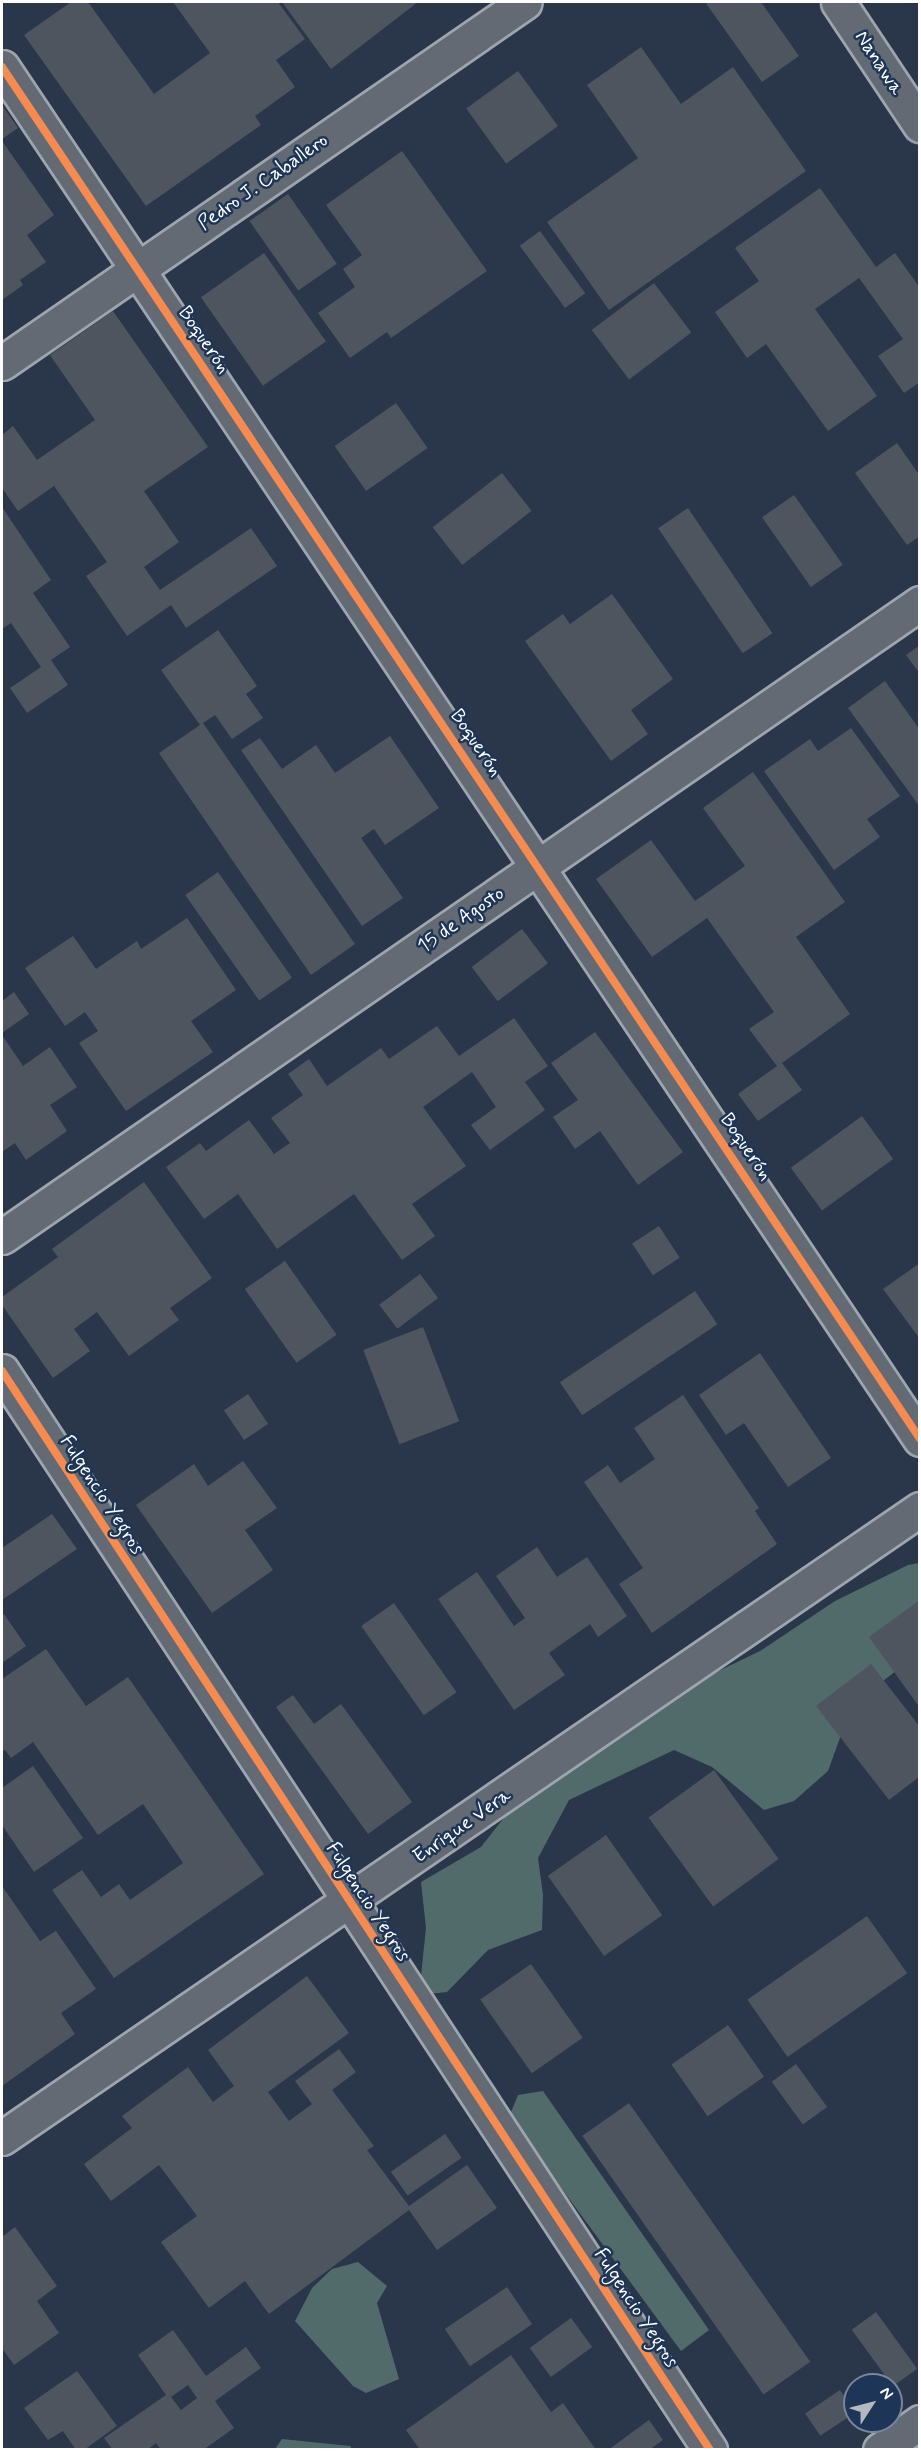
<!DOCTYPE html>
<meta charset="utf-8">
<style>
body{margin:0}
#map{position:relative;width:921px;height:2451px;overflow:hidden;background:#2a374a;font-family:Mynerve,sans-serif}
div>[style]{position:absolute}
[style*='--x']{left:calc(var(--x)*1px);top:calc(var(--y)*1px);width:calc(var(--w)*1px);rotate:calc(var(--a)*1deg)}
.green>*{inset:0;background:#516b6b}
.building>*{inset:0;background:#4e555e;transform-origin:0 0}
.roads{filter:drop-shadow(2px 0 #9fa5ae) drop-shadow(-2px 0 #9fa5ae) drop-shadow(0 2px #9fa5ae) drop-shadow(0 -2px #9fa5ae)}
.street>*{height:33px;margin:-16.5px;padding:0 16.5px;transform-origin:16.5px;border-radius:16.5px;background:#636a74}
.cycleway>*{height:8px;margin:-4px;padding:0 4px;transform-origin:4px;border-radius:4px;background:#f68b52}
span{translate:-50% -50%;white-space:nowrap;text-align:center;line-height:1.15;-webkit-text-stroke:5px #1d3557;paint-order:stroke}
.street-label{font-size:20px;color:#fff}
.frame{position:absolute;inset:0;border:3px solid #fff;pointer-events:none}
.north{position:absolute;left:843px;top:2373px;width:60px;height:60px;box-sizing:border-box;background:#1d3557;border:2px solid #77869a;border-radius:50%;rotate:54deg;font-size:16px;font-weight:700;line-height:24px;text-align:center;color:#fff}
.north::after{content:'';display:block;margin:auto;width:21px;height:27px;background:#b4b9c0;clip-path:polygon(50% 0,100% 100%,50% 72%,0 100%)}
</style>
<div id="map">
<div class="green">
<div style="clip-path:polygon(919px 1563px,919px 1653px,874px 1688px,845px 1724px,828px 1771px,794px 1801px,764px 1810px,712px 1767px,674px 1750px,569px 1800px,538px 1858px,543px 1895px,542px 1930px,488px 1950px,447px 1992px,419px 1995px,426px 1928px,421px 1882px,481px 1847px,528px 1787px,671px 1694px,760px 1651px,835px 1601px,908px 1565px)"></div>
<div style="clip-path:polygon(543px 2091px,709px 2330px,681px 2351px,509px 2117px,518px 2095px)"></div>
<div style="clip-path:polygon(358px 2262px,387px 2286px,377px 2303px,399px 2379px,366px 2393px,353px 2386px,295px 2321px,312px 2288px,332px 2269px)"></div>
<div style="clip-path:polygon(282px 2439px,350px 2446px,352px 2449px,275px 2449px)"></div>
</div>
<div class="building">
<div style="clip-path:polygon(71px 2px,88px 2px,154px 94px,210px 53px,173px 2px,278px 2px,305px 39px,276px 60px,295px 87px,255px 116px,261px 125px,146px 206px,24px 35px)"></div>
<div style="clip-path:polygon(282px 2px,418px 2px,331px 69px)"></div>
<div style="clip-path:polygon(705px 2px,761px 2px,799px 56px,762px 82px)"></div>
<div style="clip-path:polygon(641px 47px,681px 104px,733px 67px,806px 171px,609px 310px,547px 222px,638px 158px,587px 85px)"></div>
<div style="left:518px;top:71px;width:68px;height:64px;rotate:54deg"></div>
<div style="clip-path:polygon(2px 105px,18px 128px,2px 139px)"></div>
<div style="clip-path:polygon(2px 141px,54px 215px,27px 235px,46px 262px,20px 280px,23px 285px,2px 300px)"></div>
<div style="clip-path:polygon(402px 151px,487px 271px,391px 338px,387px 332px,350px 358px,318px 313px,355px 287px,343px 269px,362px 255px,326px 205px)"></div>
<div style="clip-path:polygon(820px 188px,876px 267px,895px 253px,920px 288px,920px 382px,904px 393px,878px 356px,903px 339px,859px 278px,815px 309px,877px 396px,828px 431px,766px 344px,747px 358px,715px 312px,759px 281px,735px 248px)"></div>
<div style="left:288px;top:194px;width:85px;height:47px;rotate:55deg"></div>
<div style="left:540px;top:231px;width:77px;height:25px;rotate:54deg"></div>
<div style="left:264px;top:253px;width:108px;height:77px;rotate:55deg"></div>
<div style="left:654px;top:283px;width:62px;height:78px;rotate:53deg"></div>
<div style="clip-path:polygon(113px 311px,208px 447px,144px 491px,179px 542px,144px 567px,160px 590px,251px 528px,277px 566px,186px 628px,171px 605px,127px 636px,86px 576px,107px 562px,54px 486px,18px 511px,2px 488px,2px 435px,13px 426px,37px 460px,95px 420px,50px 355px)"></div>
<div style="left:396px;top:403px;width:55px;height:75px;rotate:55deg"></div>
<div style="clip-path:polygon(897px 443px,920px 476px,920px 536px,907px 545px,855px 473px)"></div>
<div style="left:502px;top:473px;width:48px;height:88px;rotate:52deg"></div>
<div style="left:794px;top:495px;width:85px;height:39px;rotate:55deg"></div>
<div style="clip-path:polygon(2px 507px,51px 580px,33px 593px,70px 647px,51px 660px,68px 685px,27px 713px,10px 688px,41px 667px,11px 623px,2px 629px)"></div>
<div style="left:688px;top:508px;width:151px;height:36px;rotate:56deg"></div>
<div style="clip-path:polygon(612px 594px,673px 679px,631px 710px,648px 734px,611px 761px,525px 641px,563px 614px,570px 624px)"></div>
<div style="clip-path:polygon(218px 630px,257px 686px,246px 694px,263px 718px,232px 739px,215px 715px,203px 723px,355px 944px,311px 975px,159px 753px,200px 725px,161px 670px)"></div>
<div style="clip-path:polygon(920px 645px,920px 674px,906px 655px)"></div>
<div style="clip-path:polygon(885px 681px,920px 730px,920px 807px,848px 708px)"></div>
<div style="clip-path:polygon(851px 728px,900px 796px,867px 819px,880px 837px,834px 870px,764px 771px,810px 739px,818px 751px)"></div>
<div style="clip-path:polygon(390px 736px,439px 808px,385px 845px,374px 829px,361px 838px,403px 898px,362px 926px,241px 750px,260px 738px,282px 769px,316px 745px,335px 773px)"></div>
<div style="clip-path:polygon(753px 772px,845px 902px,796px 937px,850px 1014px,782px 1063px,802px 1090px,758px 1121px,738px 1094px,777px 1066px,749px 1029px,774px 1012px,707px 918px,652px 957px,596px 879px,651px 840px,695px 901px,745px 866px,703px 808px)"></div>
<div style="left:218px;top:872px;width:129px;height:40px;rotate:55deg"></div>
<div style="clip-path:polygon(187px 918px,236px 990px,191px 1021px,213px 1052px,126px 1111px,79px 1043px,98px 1031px,85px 1012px,65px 1026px,25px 968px,73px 936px,96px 969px,137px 941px,141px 949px)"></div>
<div style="left:522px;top:929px;width:43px;height:63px;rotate:53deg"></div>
<div style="clip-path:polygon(14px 992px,29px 1014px,2px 1033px,2px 1001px)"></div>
<div style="clip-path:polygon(514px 1018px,548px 1066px,525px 1082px,545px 1110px,490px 1150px,471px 1125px,496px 1107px,472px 1072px,423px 1107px,466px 1166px,412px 1204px,435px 1236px,402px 1260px,354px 1194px,277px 1249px,238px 1194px,204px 1219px,166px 1167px,200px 1143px,206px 1151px,249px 1120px,274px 1154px,290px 1143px,271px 1118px,303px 1095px,288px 1074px,309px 1059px,327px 1086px,381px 1048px,389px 1059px,437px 1026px,459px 1056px)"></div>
<div style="clip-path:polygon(595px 1032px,683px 1152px,638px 1185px,600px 1131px,575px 1149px,553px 1117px,578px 1100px,551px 1063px)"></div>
<div style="clip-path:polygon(2px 1035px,23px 1066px,50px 1047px,77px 1087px,50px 1105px,67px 1131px,26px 1160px,15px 1143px,2px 1152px)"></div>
<div style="left:862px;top:1116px;width:53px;height:88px;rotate:54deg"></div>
<div style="clip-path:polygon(144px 1182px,212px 1278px,170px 1308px,179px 1320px,129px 1356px,97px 1312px,74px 1329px,90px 1351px,53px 1378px,2px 1305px,2px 1297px,58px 1257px,52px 1249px)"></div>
<div style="left:659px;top:1226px;width:38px;height:32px;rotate:57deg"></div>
<div style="left:285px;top:1261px;width:90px;height:49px;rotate:55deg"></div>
<div style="clip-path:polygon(920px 1263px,920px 1339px,883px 1289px)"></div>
<div style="left:420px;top:1274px;width:30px;height:51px;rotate:53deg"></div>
<div style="left:695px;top:1291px;width:40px;height:163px;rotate:56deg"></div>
<div style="left:423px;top:1327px;width:101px;height:64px;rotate:69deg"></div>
<div style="clip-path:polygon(760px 1353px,831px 1458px,788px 1487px,744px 1423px,726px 1435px,699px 1395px)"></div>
<div style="left:248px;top:1394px;width:36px;height:29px;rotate:56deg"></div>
<div style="clip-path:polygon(683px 1395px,759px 1508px,755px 1511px,777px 1544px,652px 1633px,619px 1584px,643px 1568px,584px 1482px,608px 1465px,620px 1483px,655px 1459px,634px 1428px)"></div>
<div style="clip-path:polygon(243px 1461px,277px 1508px,245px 1530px,273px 1570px,212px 1613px,136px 1505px,194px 1464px,208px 1486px)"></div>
<div style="clip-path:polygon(52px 1514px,77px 1549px,2px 1600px,2px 1548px)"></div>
<div style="clip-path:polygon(537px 1547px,557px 1577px,587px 1557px,627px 1616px,598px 1637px,590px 1624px,549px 1653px,565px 1675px,514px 1710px,438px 1599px,477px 1572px,514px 1626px,525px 1618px,496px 1576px)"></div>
<div style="clip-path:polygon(920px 1600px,920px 1708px,869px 1637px)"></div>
<div style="left:394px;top:1603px;width:109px;height:40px;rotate:55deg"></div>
<div style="clip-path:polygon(4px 1614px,26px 1646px,2px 1663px,2px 1616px)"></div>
<div style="clip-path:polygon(46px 1649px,86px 1706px,128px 1677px,264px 1874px,114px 1978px,52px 1890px,82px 1870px,101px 1897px,119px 1884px,130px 1900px,183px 1863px,143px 1804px,98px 1835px,33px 1742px,11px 1758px,5px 1750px,2px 1752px,2px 1679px)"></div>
<div style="clip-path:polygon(871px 1664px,920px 1727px,920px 1776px,889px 1800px,816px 1706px)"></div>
<div style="clip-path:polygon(293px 1695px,314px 1724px,341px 1704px,412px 1802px,368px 1834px,276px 1707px)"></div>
<div style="clip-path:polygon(33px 1766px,83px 1838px,34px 1872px,2px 1825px,2px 1788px)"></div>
<div style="left:714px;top:1770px;width:110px;height:81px;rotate:54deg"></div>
<div style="left:606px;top:1835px;width:98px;height:71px;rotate:55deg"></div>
<div style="clip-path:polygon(2px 1886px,40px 1941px,56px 1931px,96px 1989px,61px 2013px,75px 2034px,2px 2086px)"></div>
<div style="left:867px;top:1916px;width:70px;height:146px;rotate:55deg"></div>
<div style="left:531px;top:1964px;width:90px;height:62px;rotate:55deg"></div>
<div style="clip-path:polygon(307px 1976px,349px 2033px,268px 2092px,289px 2121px,312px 2104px,295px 2081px,339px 2049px,356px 2072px,332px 2090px,374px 2146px,367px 2150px,409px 2206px,467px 2165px,497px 2208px,437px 2250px,409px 2210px,269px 2314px,245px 2281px,209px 2308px,161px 2242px,197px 2216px,159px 2165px,111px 2201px,84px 2164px,132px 2128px,122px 2116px,188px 2067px,213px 2102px,234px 2086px,208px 2050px)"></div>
<div style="left:728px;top:2025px;width:63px;height:69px;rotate:55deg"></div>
<div style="left:796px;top:2064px;width:53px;height:30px;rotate:54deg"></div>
<div style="left:629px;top:2103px;width:316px;height:57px;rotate:55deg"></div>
<div style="left:445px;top:2134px;width:29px;height:66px;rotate:55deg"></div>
<div style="clip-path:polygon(15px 2227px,57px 2286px,37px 2301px,59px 2333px,14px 2365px,2px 2348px,2px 2237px)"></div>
<div style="left:507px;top:2287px;width:45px;height:75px;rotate:56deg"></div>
<div style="left:876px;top:2312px;width:70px;height:30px;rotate:54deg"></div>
<div style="left:571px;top:2318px;width:36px;height:51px;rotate:54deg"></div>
<div style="clip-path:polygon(evenodd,173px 2330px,206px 2376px,246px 2347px,261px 2368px,215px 2401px,234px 2428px,203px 2450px,161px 2450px,156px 2443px,147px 2450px,113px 2450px,104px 2438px,166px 2395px,138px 2355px,173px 2330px,188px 2385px,197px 2398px,181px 2410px,171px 2397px,188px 2385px)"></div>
<div style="clip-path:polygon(511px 2355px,551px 2412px,563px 2403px,596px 2450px,420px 2450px,406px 2430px)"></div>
<div style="clip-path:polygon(77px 2371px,117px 2426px,84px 2450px,76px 2450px,63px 2431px,48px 2440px,24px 2408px)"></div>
<div style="left:840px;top:2390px;width:27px;height:42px;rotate:56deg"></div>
<div style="clip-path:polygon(649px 2420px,663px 2440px,649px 2450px,608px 2450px)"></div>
</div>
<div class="roads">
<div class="street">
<div style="--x:838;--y:2;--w:148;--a:56.3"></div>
<div style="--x:2;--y:67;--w:1651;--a:56.21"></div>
<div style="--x:2;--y:363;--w:635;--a:-34.62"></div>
<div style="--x:2;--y:1237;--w:1116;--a:-34.63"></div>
<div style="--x:2;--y:1371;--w:1291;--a:56.73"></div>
<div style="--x:2;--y:2138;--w:1113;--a:-34.42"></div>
<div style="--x:880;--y:2450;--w:49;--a:-35"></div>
</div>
</div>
<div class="cycleway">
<div style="--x:2;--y:67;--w:1651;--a:56.21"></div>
<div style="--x:2;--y:1371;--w:1291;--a:56.73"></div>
</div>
<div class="street-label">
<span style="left:879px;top:63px;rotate:57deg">Nanawa</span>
<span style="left:263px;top:182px;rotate:-35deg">Pedro J. Caballero</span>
<span style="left:204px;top:340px;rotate:56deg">Boquerón</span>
<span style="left:476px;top:743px;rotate:56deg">Boquerón</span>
<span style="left:461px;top:920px;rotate:-35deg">15 de Agosto</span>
<span style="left:746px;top:1147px;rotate:56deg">Boquerón</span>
<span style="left:102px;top:1495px;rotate:57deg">Fulgencio Yegros</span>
<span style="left:462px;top:1826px;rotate:-35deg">Enrique Vera</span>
<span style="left:368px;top:1902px;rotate:57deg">Fulgencio Yegros</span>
<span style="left:636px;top:2308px;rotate:57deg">Fulgencio Yegros</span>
</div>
<div class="frame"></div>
<div class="north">N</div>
</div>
